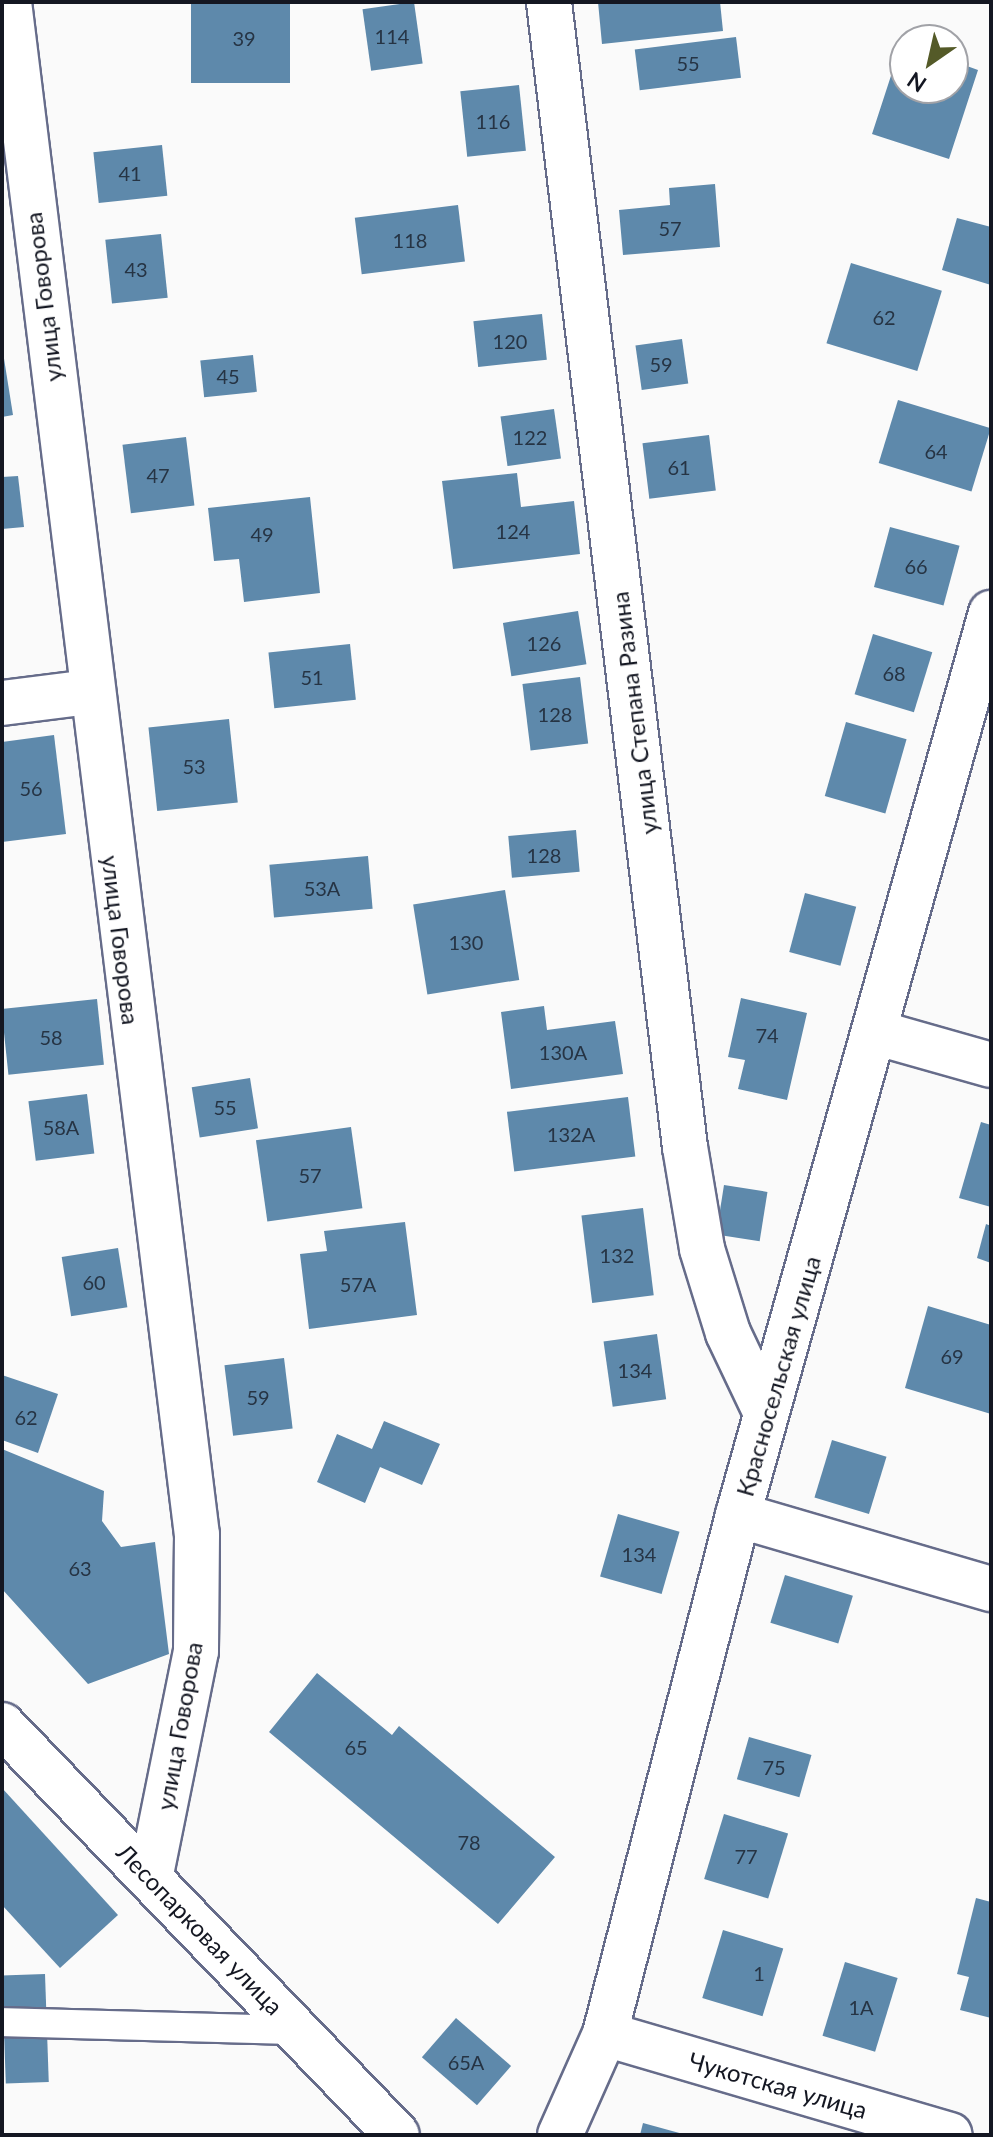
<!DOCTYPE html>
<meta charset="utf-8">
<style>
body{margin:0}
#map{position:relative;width:993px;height:2137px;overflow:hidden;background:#fafafa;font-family:Lato,sans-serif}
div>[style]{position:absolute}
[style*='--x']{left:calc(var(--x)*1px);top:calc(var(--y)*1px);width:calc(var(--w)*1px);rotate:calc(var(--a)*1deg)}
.building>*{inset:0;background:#5e89ab;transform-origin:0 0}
.roads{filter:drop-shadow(2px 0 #666c8a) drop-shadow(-2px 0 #666c8a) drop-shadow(0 2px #666c8a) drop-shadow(0 -2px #666c8a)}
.service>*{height:28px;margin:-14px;padding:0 14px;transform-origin:14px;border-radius:14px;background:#fff}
.minor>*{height:44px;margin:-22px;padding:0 22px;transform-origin:22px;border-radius:22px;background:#fff}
.tertiary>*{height:44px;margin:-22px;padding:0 22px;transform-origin:22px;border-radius:22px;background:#fff}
span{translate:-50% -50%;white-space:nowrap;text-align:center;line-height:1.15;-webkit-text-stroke:6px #fff;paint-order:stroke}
.number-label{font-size:20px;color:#263444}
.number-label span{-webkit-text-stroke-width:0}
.street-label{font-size:24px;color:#141722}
.frame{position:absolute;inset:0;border:4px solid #141722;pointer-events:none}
.north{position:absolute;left:889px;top:24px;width:80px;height:80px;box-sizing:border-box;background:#fff;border:2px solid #a1a2a7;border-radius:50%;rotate:214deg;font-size:22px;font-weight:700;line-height:32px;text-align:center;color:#141722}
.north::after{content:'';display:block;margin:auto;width:28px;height:36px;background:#545a28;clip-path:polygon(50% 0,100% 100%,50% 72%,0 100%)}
</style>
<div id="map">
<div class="building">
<div style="left:191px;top:2px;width:99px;height:81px"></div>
<div style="left:414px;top:2px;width:62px;height:52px;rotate:82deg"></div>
<div style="clip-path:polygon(598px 2px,720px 2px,723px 31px,602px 44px)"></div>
<div style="left:736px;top:37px;width:41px;height:102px;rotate:83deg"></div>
<div style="clip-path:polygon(901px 45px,905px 88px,953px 88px,953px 61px,978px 70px,949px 159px,872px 134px)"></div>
<div style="left:519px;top:85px;width:66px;height:59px;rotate:84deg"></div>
<div style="left:162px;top:145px;width:51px;height:69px;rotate:84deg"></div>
<div style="clip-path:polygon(715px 184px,720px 247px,623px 255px,619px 210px,670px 205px,669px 188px)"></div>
<div style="left:458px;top:205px;width:57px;height:104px;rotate:83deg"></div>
<div style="clip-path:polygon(957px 218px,991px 227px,991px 285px,942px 270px)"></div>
<div style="left:161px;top:234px;width:64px;height:56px;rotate:84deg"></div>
<div style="left:851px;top:263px;width:95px;height:84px;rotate:17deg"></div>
<div style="left:542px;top:314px;width:46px;height:69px;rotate:84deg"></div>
<div style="left:682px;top:339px;width:45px;height:47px;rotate:82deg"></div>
<div style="clip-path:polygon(2px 346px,13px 415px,2px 417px)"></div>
<div style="left:253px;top:355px;width:37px;height:53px;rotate:84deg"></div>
<div style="left:898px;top:400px;width:97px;height:66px;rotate:17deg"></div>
<div style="left:554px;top:409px;width:50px;height:54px;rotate:82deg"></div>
<div style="left:709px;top:435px;width:56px;height:67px;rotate:83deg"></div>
<div style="left:186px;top:437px;width:69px;height:64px;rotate:83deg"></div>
<div style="clip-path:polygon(517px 473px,521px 507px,574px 501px,580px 554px,453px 569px,442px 481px)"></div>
<div style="clip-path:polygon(18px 476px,24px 527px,2px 529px,2px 477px)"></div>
<div style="clip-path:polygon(310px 497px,320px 593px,244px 602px,239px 559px,214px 561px,208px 508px)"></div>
<div style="left:890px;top:527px;width:72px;height:62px;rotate:15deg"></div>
<div style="left:578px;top:611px;width:54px;height:76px;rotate:81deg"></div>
<div style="left:873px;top:634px;width:62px;height:63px;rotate:17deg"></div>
<div style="left:350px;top:644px;width:56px;height:82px;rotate:84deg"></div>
<div style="left:580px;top:677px;width:67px;height:58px;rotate:83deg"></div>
<div style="left:229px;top:719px;width:84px;height:81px;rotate:84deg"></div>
<div style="left:846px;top:722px;width:63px;height:77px;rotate:16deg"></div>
<div style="clip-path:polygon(54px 735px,66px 834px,2px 842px,2px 742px)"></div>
<div style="left:576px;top:830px;width:42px;height:68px;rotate:85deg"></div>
<div style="left:368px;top:856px;width:53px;height:99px;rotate:85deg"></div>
<div style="left:505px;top:890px;width:91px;height:93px;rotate:81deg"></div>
<div style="left:805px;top:893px;width:53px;height:61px;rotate:15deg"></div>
<div style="clip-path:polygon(741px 998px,807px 1013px,787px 1100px,738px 1089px,745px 1060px,728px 1057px)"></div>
<div style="left:97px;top:999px;width:66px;height:96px;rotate:84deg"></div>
<div style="clip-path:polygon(544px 1006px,547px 1030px,615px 1021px,623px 1074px,511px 1089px,501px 1012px)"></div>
<div style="left:250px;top:1078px;width:51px;height:59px;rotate:81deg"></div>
<div style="left:87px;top:1094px;width:60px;height:59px;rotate:83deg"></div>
<div style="left:628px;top:1097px;width:60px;height:122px;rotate:83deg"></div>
<div style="clip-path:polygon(981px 1122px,991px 1125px,991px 1207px,959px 1198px)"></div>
<div style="left:351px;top:1127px;width:82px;height:96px;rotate:82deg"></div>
<div style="left:724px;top:1185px;width:44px;height:50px;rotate:9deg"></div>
<div style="left:643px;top:1208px;width:88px;height:62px;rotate:83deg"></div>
<div style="clip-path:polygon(405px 1222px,417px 1315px,309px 1329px,300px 1254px,327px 1251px,324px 1231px)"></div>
<div style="clip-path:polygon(986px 1224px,991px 1226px,991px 1263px,977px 1258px)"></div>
<div style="left:118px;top:1248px;width:60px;height:57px;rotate:81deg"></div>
<div style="clip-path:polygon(928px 1306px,991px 1325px,991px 1414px,905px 1388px)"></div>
<div style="left:657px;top:1334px;width:66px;height:54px;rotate:82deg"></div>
<div style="left:284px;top:1358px;width:71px;height:60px;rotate:83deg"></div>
<div style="clip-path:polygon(2px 1375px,58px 1394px,38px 1453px,2px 1440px)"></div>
<div style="clip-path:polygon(384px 1421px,440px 1444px,422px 1485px,380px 1467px,365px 1503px,317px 1482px,337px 1434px,372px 1449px)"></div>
<div style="left:832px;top:1440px;width:57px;height:60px;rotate:17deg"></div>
<div style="clip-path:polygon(2px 1449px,104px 1491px,102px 1521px,121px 1547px,155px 1542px,169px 1654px,88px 1684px,2px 1589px)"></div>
<div style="left:618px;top:1514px;width:64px;height:65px;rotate:16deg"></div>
<div style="left:785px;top:1575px;width:71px;height:50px;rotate:17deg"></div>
<div style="clip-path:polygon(317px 1673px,392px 1735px,399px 1726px,555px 1857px,498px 1924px,269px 1732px)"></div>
<div style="left:749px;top:1737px;width:65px;height:44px;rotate:16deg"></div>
<div style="clip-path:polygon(2px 1788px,118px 1915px,60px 1968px,2px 1905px)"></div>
<div style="left:724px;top:1814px;width:67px;height:68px;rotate:17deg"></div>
<div style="clip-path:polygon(976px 1898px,991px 1902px,991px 2018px,960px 2010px,969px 1977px,957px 1974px)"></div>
<div style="left:723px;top:1930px;width:63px;height:71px;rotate:17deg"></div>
<div style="left:845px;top:1962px;width:55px;height:77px;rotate:17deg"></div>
<div style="left:45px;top:1974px;width:108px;height:43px;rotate:88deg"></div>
<div style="left:456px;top:2018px;width:73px;height:52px;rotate:41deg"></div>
<div style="clip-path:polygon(643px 2123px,683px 2134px,683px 2135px,640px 2135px)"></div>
</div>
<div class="roads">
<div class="service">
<div style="--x:2;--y:2022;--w:294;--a:1.6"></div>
</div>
<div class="minor">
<div style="--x:9;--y:2;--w:1544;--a:83.01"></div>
<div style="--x:197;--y:1535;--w:116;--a:90.5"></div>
<div style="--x:196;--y:1651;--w:228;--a:101.4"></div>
<div style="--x:549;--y:2;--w:1153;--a:83.23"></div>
<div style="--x:685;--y:1147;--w:103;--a:80.5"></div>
<div style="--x:702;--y:1249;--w:88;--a:72.8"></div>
<div style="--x:728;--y:1333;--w:89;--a:64.6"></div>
<div style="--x:2;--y:703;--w:88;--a:-7.2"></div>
<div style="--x:878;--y:1033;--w:117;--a:15.8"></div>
<div style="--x:738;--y:1515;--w:264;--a:16.3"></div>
<div style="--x:605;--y:2034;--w:359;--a:16.3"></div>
<div style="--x:560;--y:2135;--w:111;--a:-66"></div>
<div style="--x:605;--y:2034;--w:536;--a:-75.63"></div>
<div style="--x:738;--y:1515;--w:937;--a:-74.33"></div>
</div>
<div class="tertiary">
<div style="--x:2;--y:1725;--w:569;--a:46.07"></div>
</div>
</div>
<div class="number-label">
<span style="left:392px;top:36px">114</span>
<span style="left:244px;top:38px">39</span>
<span style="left:688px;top:63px">55</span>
<span style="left:493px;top:121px">116</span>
<span style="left:130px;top:173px">41</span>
<span style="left:670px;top:228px">57</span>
<span style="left:410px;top:240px">118</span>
<span style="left:136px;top:269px">43</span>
<span style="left:884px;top:317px">62</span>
<span style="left:510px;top:341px">120</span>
<span style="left:661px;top:364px">59</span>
<span style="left:228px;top:376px">45</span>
<span style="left:530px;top:437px">122</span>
<span style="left:936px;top:451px">64</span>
<span style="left:679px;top:467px">61</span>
<span style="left:158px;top:475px">47</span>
<span style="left:513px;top:531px">124</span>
<span style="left:262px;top:534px">49</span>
<span style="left:916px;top:566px">66</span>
<span style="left:544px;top:643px">126</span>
<span style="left:894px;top:673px">68</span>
<span style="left:312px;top:677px">51</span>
<span style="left:555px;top:714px">128</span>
<span style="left:194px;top:766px">53</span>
<span style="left:31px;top:788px">56</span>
<span style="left:544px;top:855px">128</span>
<span style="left:322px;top:888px">53А</span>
<span style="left:466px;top:942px">130</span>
<span style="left:767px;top:1035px">74</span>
<span style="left:51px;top:1037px">58</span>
<span style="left:563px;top:1052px">130А</span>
<span style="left:225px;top:1107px">55</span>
<span style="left:61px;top:1127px">58А</span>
<span style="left:571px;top:1134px">132А</span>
<span style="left:310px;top:1175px">57</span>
<span style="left:617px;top:1255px">132</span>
<span style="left:94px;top:1282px">60</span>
<span style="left:358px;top:1284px">57А</span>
<span style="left:952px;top:1356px">69</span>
<span style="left:635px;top:1370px">134</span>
<span style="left:258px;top:1397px">59</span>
<span style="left:26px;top:1417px">62</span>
<span style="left:639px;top:1554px">134</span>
<span style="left:80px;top:1568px">63</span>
<span style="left:356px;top:1747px">65</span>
<span style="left:774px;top:1767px">75</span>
<span style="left:469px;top:1842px">78</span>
<span style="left:746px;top:1856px">77</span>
<span style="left:759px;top:1973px">1</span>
<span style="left:861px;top:2007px">1А</span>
<span style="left:466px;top:2062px">65А</span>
</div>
<div class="street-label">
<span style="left:43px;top:297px;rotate:-97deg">улица Говорова</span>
<span style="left:634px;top:713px;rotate:-97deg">улица Степана Разина</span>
<span style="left:121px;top:940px;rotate:83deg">улица Говорова</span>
<span style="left:778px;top:1376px;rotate:-74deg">Красносельская улица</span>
<span style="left:179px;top:1726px;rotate:-80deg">улица Говорова</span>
<span style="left:200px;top:1929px;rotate:46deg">Лесопарковая улица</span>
<span style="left:778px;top:2085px;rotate:16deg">Чукотская улица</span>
</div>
<div class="frame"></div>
<div class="north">N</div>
</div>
